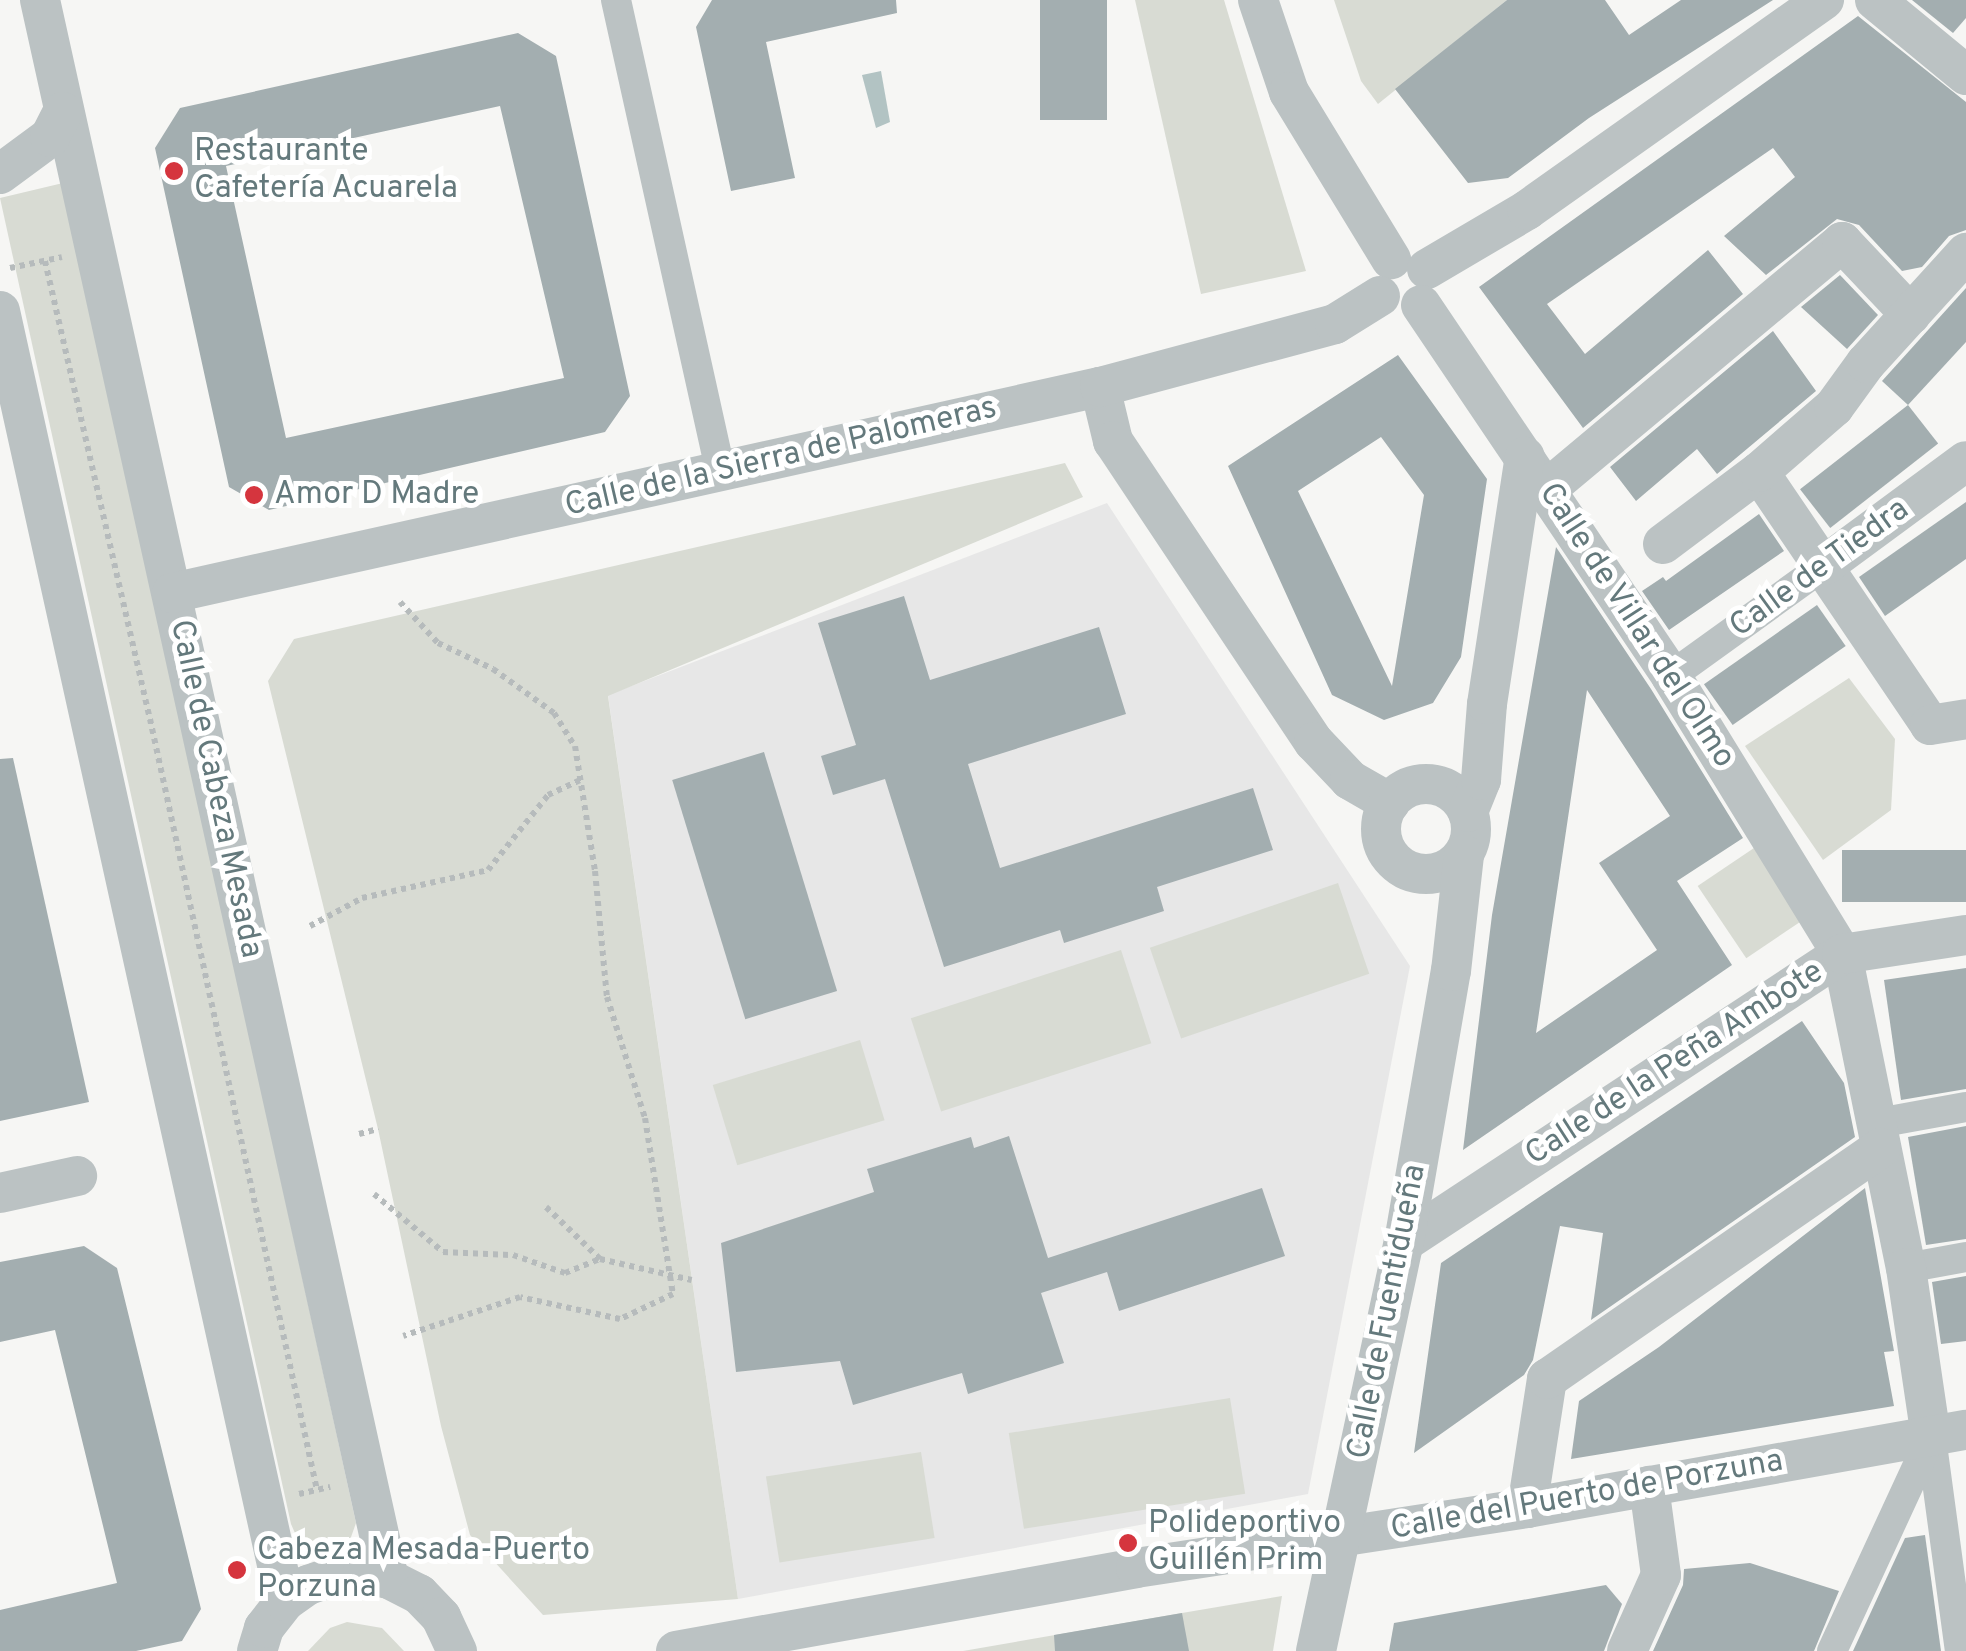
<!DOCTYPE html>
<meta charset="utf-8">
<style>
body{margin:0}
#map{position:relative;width:1966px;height:1651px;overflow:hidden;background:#f6f6f4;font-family:Overpass,sans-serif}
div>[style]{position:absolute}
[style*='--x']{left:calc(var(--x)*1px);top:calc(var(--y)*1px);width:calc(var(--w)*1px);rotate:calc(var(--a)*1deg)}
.built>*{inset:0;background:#e7e7e7}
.green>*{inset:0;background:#d8dbd3;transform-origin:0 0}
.water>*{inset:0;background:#b2c3c3}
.building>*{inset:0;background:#a3aeb0;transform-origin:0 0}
.path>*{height:6px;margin-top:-3px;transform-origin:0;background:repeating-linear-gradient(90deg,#b6bbbc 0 5px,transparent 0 10px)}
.pedestrian>*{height:30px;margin:-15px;padding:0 15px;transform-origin:15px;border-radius:15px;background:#bbc2c3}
.minor>*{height:40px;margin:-20px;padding:0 20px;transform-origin:20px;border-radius:20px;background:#bbc2c3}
.minor>.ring{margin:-20px;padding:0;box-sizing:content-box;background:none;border:40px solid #bbc2c3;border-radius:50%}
.dots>*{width:28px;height:28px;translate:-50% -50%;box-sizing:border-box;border:5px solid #fff;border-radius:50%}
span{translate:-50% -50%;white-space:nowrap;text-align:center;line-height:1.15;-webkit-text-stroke:10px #fff;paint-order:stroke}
.poi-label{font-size:32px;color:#64797c}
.left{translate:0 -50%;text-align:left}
.street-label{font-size:32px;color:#64797c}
</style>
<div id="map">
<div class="built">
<div style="clip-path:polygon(1107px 503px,1410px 966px,1308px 1494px,738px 1599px,608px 695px)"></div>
</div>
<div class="green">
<div style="clip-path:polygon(1135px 0,1224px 0,1306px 271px,1201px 294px)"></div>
<div style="clip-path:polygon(1334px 0,1507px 0,1378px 104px,1361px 81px)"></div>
<div style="clip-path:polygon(63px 183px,356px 1523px,350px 1540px,335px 1551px,316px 1552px,298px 1540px,291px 1524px,0 198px)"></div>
<div style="clip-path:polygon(1065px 463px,1083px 497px,608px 696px,738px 1599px,543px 1615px,470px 1535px,441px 1426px,378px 1129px,268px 681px,294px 639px)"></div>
<div style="clip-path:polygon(1849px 678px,1895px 739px,1891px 810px,1823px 860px,1745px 746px)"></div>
<div style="left:1754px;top:848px;width:87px;height:68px;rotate:56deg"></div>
<div style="left:1338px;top:883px;width:96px;height:199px;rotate:71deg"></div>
<div style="left:1121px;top:950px;width:98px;height:221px;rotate:72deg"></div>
<div style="left:860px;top:1040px;width:84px;height:154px;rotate:73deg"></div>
<div style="left:1230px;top:1398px;width:97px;height:224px;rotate:81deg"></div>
<div style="left:921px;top:1452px;width:87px;height:157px;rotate:81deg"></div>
<div style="clip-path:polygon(1282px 1596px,1273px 1651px,963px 1651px,1182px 1613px)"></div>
<div style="clip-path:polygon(347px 1622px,382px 1628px,404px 1651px,308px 1651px,330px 1628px)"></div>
</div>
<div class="water">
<div style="clip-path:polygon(881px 71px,890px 122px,876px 128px,862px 75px)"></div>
</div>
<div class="building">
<div style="clip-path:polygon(712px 0,896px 0,897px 13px,766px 42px,795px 178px,731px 191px,696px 27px)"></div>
<div style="left:1040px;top:0;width:67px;height:120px"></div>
<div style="clip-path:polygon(1507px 0,1605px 0,1629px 35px,1681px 0,1773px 0,1589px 118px,1508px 178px,1468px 183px,1395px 89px)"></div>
<div style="clip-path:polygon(1912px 0,1966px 0,1966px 18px,1953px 33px)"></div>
<div style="clip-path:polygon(1858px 16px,1966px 102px,1966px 230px,1949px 236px,1922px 267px,1902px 271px,1859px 225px,1837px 219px,1766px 275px,1724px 236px,1795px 177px,1773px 148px,1547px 304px,1585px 354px,1708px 250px,1743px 294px,1583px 428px,1479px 287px)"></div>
<div style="clip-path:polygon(evenodd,518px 33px,556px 56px,630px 396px,605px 432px,269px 510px,229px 487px,155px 148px,180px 108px,518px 33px,500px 106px,564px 378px,286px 438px,226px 166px,500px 106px)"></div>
<div style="clip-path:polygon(1840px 275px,1878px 315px,1847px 349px,1801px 307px)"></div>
<div style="clip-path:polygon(1966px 288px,1966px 342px,1908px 405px,1882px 381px)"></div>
<div style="clip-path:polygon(1773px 331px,1816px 391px,1717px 474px,1697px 449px,1636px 501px,1610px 467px)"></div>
<div style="clip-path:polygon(evenodd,1398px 355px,1487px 479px,1461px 657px,1433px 703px,1384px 720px,1332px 695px,1228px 466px,1398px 355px,1381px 437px,1424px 495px,1392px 686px,1298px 491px,1381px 437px)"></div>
<div style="left:1908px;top:405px;width:49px;height:137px;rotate:52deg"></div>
<div style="clip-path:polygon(1966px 502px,1966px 559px,1885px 616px,1859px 577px)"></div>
<div style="clip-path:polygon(1759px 514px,1784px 551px,1669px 630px,1642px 591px,1663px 577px,1666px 581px)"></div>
<div style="clip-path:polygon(evenodd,1556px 547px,1651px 689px,1743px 838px,1677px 881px,1732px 965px,1463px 1150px,1492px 915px,1556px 547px,1587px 690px,1670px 816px,1599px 863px,1657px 950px,1536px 1033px,1587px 690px)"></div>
<div style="clip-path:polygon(904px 596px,930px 680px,1099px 627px,1126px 714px,968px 764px,1000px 868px,1253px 788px,1273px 850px,1157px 887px,1164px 911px,1064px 943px,1060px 930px,944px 967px,885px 779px,833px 795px,821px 756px,856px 745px,818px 623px)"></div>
<div style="left:1817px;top:605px;width:50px;height:138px;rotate:55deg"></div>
<div style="left:764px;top:752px;width:250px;height:96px;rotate:73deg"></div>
<div style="clip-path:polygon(13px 758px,89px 1102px,0 1121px,0 759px)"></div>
<div style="left:1966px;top:850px;width:52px;height:124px;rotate:90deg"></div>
<div style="clip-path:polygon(1966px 968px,1966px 1089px,1901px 1100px,1884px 980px)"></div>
<div style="clip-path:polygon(1802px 1021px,1844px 1083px,1855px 1137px,1591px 1320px,1603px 1233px,1560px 1226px,1533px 1360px,1524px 1375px,1414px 1453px,1441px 1263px)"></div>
<div style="clip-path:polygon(1966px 1126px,1966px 1239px,1926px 1245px,1908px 1137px)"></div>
<div style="clip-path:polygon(1009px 1136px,1048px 1258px,1262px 1188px,1285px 1256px,1119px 1311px,1107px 1272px,1041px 1293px,1064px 1363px,968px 1394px,962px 1373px,853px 1405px,840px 1361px,736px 1372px,721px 1243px,874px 1192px,867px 1169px,971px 1137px,974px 1148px)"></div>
<div style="clip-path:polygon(1865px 1188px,1894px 1351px,1884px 1352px,1894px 1406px,1571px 1459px,1579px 1401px,1659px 1347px)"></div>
<div style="clip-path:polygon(84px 1246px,117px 1268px,201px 1609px,182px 1641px,136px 1651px,0 1651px,0 1610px,117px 1583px,55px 1330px,0 1342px,0 1262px)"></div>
<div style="clip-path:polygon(1966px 1276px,1966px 1341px,1941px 1344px,1932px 1282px)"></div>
<div style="clip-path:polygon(1925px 1535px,1941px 1651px,1853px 1651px,1905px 1538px)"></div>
<div style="clip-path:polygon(1750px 1563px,1839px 1591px,1814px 1651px,1653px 1651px,1683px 1585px,1684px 1569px)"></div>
<div style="clip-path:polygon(1606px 1585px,1622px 1604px,1604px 1651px,1389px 1651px,1394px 1623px)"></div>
<div style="clip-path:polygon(1182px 1613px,1189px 1651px,1055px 1651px,1054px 1635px)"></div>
</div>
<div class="path">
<div style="--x:45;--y:261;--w:470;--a:77.1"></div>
<div style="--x:150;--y:719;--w:789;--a:77.78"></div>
<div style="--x:10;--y:268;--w:53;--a:-11.9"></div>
<div style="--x:400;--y:602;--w:56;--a:47.2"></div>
<div style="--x:438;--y:643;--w:61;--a:25.3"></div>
<div style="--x:493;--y:669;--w:75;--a:35.8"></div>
<div style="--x:554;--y:713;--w:39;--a:58"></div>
<div style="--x:575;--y:746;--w:127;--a:80.9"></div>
<div style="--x:595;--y:871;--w:127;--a:84.6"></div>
<div style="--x:607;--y:997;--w:127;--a:72.6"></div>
<div style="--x:645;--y:1118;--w:178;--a:81"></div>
<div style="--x:673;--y:1294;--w:59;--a:154.7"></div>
<div style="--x:620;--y:1319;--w:102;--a:-167.6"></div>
<div style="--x:520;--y:1297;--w:123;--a:161.6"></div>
<div style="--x:310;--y:926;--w:59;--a:-28.3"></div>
<div style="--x:362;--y:898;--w:129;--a:-12.5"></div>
<div style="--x:488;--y:870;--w:96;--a:-51.3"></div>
<div style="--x:548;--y:795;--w:35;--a:-25"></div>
<div style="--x:359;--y:1134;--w:20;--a:-15"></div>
<div style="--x:374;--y:1194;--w:90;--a:40"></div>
<div style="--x:443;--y:1252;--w:70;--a:2.5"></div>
<div style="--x:513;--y:1255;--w:55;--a:19.1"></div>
<div style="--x:565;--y:1273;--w:38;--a:-22"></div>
<div style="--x:600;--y:1259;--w:94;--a:12.9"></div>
<div style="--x:546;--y:1207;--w:75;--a:43.9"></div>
<div style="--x:299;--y:1494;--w:32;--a:-13"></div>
</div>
<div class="pedestrian">
<div style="--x:616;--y:0;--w:484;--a:77.5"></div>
<div style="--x:1671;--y:676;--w:190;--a:-35.8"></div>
<div style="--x:1878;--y:1123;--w:89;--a:-10.3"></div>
<div style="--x:1906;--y:1268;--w:61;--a:-10.4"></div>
<div style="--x:1931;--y:1437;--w:216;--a:82.3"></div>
<div style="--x:1832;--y:1651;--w:236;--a:-65.2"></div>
</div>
<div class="minor">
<div style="--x:40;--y:0;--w:1617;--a:77.54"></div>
<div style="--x:1258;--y:0;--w:97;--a:71.4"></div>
<div style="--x:1289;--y:92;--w:196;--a:58.6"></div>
<div style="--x:1875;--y:0;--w:118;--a:39.5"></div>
<div style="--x:0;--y:174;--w:62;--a:-36.5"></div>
<div style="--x:50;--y:137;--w:28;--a:-63"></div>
<div style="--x:1427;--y:269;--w:116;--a:-30.5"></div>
<div style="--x:1527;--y:210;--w:364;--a:-35.3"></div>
<div style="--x:1421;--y:305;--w:447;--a:56"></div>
<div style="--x:1671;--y:676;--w:326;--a:58.4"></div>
<div style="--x:1842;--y:954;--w:320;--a:78.5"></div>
<div style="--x:1906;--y:1268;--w:171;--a:81.6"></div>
<div style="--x:0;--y:311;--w:1321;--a:77.54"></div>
<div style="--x:1100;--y:387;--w:56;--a:76.5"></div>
<div style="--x:1113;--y:441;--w:362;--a:56.3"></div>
<div style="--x:1314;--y:742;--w:52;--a:46.5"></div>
<div style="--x:1350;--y:780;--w:46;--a:29.9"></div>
<div style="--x:1759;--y:472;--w:305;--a:55.9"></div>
<div style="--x:1930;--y:725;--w:36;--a:-9"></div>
<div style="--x:1547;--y:489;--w:385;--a:-39.9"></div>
<div style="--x:1842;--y:242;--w:100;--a:46.6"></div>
<div style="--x:1663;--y:544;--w:120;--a:-36.9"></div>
<div style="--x:1759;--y:472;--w:99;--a:-40.9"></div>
<div style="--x:1834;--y:407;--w:54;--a:-54"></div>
<div style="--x:1866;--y:363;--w:149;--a:-47.7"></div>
<div style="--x:1825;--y:565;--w:175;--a:-36.4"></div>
<div style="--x:172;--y:593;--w:951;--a:-12.52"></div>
<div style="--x:1100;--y:387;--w:243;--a:-15"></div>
<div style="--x:1335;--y:324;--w:53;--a:-31.9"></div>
<div class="ring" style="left:1381px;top:784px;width:50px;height:50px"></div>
<div style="--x:1468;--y:812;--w:35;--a:-68"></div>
<div style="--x:1481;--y:780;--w:76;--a:-85.5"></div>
<div style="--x:1487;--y:704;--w:250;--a:-81.3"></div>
<div style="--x:0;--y:1193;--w:79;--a:-12.4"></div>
<div style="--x:1404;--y:1242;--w:524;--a:-33.33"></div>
<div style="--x:1842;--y:954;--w:125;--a:-8.7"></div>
<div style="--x:1527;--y:1508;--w:131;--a:-81.2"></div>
<div style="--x:1547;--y:1379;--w:406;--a:-34.7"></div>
<div style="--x:257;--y:1651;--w:24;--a:-73"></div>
<div style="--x:264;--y:1628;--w:34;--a:-52"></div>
<div style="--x:285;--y:1601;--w:28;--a:-35"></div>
<div style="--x:308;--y:1585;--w:28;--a:-19"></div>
<div style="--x:334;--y:1576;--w:28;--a:-4"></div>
<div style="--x:362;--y:1574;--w:27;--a:10"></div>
<div style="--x:389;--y:1579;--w:34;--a:27"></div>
<div style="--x:419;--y:1594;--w:32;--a:46"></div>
<div style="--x:441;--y:1617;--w:38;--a:65"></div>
<div style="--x:676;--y:1651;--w:467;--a:-10.2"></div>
<div style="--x:1136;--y:1568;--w:396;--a:-8.7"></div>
<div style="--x:1527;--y:1508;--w:446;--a:-10.1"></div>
<div style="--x:1316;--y:1651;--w:418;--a:-77.9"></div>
<div style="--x:1404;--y:1242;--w:275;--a:-80.2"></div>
<div style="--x:1451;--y:971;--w:117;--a:-83.6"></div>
<div style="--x:1627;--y:1651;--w:83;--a:-65.9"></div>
<div style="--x:1661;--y:1575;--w:90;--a:-97.7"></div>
</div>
<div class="dots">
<div style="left:174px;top:171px;background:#d5353e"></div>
<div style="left:254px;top:495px;background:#d5353e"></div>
<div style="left:1128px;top:1543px;background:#d5353e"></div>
<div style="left:237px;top:1570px;background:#d5353e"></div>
</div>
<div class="poi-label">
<span class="left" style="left:194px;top:171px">Restaurante<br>Cafetería Acuarela</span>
<span class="left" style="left:274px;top:495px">Amor D Madre</span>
<span class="left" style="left:1148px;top:1543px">Polideportivo<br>Guillén Prim</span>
<span class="left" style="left:257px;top:1570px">Cabeza Mesada-Puerto<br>Porzuna</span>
</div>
<div class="street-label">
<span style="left:781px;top:458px;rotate:-13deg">Calle de la Sierra de Palomeras</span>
<span style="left:1820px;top:569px;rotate:-36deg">Calle de Tiedra</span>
<span style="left:1636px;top:626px;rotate:57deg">Calle de Villar del Olmo</span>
<span style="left:215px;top:789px;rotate:78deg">Calle de Cabeza Mesada</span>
<span style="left:1675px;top:1064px;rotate:-33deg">Calle de la Peña Ambote</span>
<span style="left:1388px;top:1312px;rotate:-79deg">Calle de Fuentidueña</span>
<span style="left:1587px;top:1496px;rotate:-10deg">Calle del Puerto de Porzuna</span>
</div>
</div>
